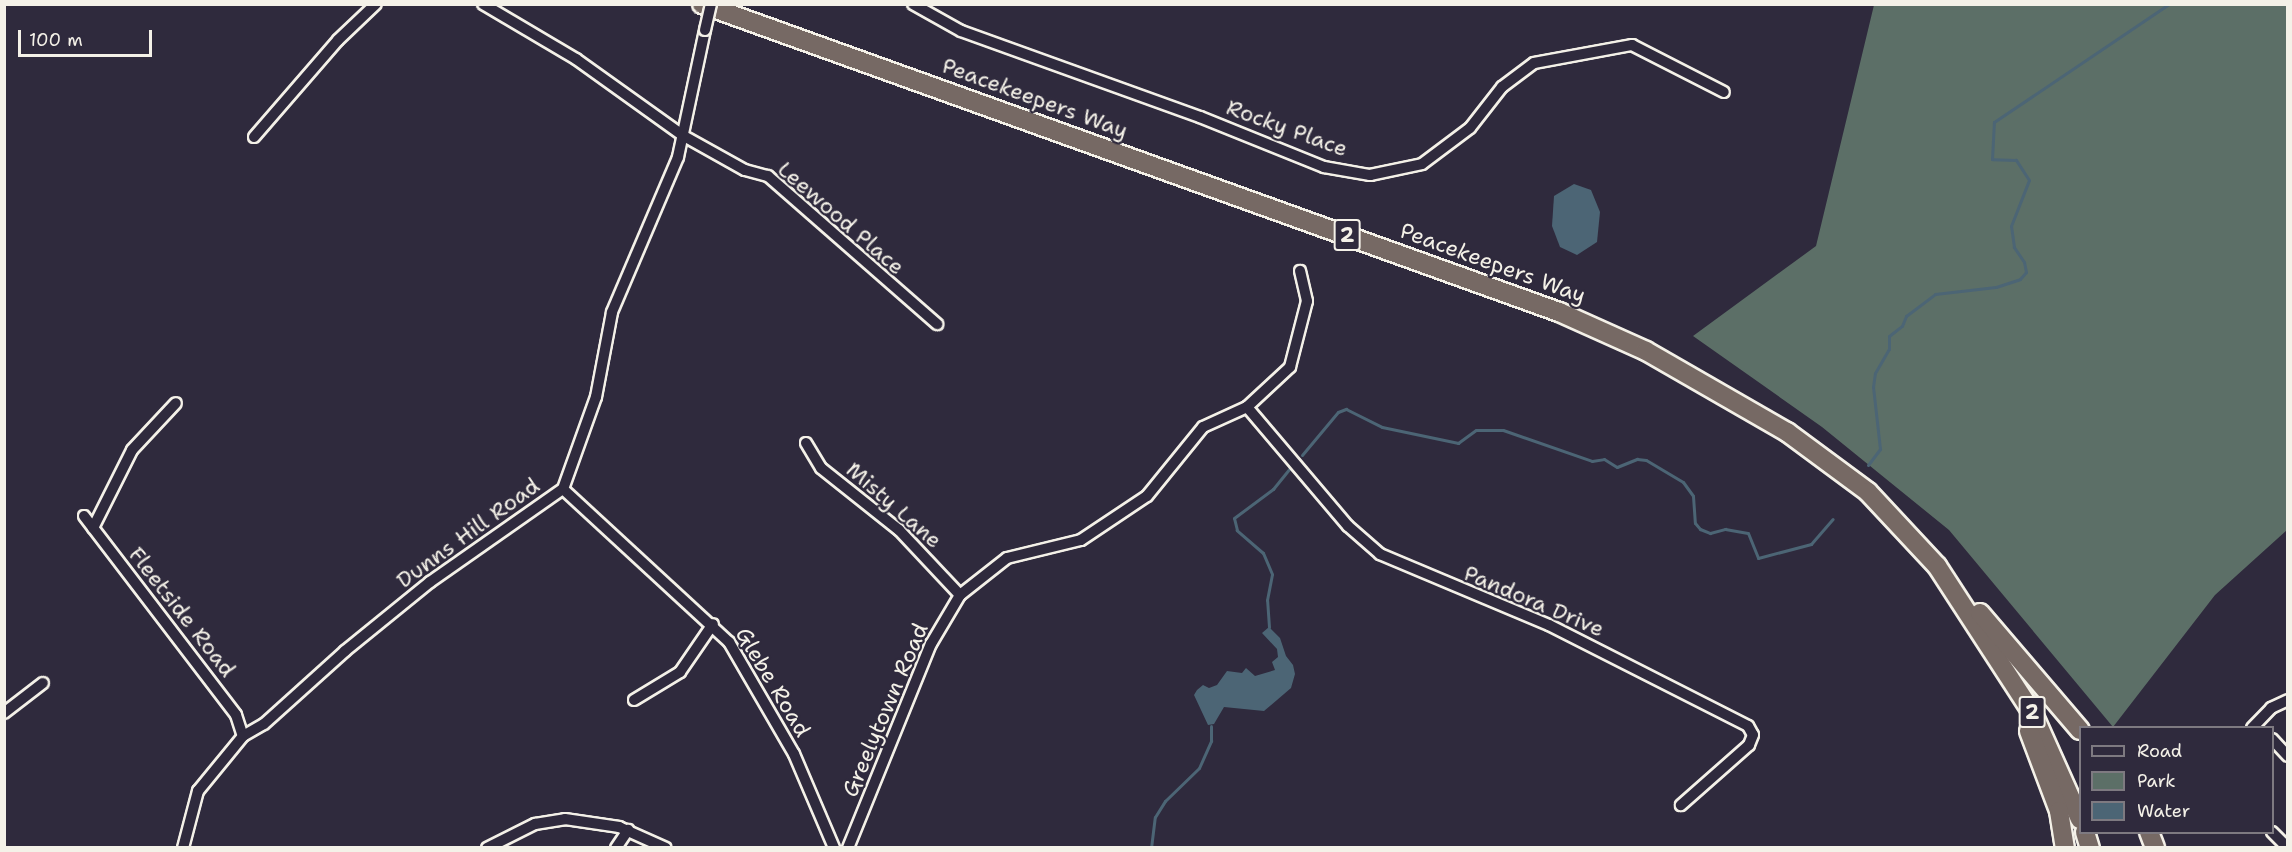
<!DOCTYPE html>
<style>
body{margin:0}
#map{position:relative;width:2292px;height:852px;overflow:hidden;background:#2f2a3d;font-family:"Shantell Sans",sans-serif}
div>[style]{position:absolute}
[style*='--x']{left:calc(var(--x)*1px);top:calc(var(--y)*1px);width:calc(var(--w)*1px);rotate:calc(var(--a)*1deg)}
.green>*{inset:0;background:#5c6f67}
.water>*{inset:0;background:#4c6575}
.stream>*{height:3px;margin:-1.5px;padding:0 1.5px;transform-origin:1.5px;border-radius:1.5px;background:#4c6575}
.roads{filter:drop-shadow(2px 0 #f4f1e8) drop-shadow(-2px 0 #f4f1e8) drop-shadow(0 2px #f4f1e8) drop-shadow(0 -2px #f4f1e8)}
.street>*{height:10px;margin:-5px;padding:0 5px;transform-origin:5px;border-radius:5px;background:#2f2a3d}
.highway>*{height:18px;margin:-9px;padding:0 9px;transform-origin:9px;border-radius:9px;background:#766964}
.bridges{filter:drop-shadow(2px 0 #f4f1e8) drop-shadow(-2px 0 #f4f1e8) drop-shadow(0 2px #f4f1e8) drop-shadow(0 -2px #f4f1e8)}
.street-bridge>*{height:10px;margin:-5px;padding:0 5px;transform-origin:5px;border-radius:5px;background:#2f2a3d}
span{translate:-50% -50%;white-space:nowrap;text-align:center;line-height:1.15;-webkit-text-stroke:4.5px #2f2a3d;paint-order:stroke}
.shield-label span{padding:2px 4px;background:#2f2a3d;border:2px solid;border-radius:4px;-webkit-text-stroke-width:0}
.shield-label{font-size:21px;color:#f4f1e8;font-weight:700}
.street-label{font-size:22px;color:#f4f1e8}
.frame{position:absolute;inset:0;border:6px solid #f4f1e8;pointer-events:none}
.legend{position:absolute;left:2079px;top:726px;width:195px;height:108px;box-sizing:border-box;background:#2f2a3d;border:2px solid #7e7a81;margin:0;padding:8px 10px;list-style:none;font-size:18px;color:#f4f1e8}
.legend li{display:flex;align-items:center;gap:12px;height:30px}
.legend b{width:30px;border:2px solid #7e7a81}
.scale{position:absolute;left:18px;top:30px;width:134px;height:27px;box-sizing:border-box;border:3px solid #f4f1e8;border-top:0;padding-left:8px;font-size:18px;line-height:21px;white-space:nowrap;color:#f4f1e8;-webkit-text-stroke:4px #2f2a3d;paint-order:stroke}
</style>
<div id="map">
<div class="green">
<div style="clip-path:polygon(1874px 5px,2287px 5px,2287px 530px,2215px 595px,2113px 727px,1949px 530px,1822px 427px,1693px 336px,1816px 246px)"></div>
</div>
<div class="water">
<div style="clip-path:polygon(1574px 184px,1591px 190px,1600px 212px,1597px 242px,1577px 255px,1560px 247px,1552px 226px,1554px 196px)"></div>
<div style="clip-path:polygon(1269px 627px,1280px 638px,1286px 656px,1293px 665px,1295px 674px,1291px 688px,1264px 711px,1224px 707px,1214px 724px,1208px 725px,1194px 695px,1197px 690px,1203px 685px,1209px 688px,1217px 685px,1227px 671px,1242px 673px,1246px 668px,1255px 676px,1275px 670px,1272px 662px,1278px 657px,1277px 649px,1262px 633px)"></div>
</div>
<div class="stream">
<div style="--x:1302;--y:455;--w:56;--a:-50.1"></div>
<div style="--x:1338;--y:412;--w:9;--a:-21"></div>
<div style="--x:1346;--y:409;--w:40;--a:26.6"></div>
<div style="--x:1382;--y:427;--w:78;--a:11.9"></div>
<div style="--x:1458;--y:443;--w:22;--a:-36"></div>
<div style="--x:1476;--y:430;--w:27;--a:0"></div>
<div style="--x:1503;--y:430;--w:94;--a:19.2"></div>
<div style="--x:1592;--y:461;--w:12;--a:-9"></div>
<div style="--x:1604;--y:459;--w:15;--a:32"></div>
<div style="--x:1617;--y:467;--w:22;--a:-22"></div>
<div style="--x:1637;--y:459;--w:9;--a:6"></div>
<div style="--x:1646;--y:460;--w:43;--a:30.7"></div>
<div style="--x:1683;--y:482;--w:17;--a:54"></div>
<div style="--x:1693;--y:496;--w:27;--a:86"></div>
<div style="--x:1695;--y:523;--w:8;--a:50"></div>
<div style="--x:1700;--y:529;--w:11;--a:22"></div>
<div style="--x:1710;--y:533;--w:16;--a:-15"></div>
<div style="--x:1725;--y:529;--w:23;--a:10"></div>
<div style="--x:1748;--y:533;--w:27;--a:68"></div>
<div style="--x:1758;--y:558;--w:55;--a:-14.8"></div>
<div style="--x:1811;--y:544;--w:33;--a:-49"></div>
<div style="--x:1868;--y:465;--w:20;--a:-53"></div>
<div style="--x:1880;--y:449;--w:62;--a:-96.4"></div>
<div style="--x:1873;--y:387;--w:14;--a:-82"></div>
<div style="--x:1875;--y:373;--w:28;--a:-60"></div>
<div style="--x:1889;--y:349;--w:13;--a:-90"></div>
<div style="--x:1889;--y:336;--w:16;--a:-38"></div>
<div style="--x:1902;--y:326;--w:11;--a:-68"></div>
<div style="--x:1906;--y:316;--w:36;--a:-37"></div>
<div style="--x:1935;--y:294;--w:61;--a:-6.5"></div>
<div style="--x:1996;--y:287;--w:25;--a:-18"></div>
<div style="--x:2020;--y:279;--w:9;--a:-49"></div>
<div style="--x:2026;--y:272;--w:10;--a:-101"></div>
<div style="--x:2024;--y:262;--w:18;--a:-124"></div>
<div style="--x:2014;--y:247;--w:21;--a:-98"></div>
<div style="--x:2011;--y:226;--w:49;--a:-68.6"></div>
<div style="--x:2029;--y:180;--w:24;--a:-123"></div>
<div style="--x:2016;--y:160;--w:24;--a:-178"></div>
<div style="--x:1992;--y:159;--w:37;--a:-87"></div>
<div style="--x:1994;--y:122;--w:211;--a:-34"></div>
<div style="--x:1269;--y:627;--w:27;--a:-94"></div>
<div style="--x:1267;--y:600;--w:26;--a:-79"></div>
<div style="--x:1272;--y:574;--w:23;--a:-113"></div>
<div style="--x:1263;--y:553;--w:35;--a:-139"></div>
<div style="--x:1237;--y:530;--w:12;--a:-104"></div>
<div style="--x:1234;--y:518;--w:49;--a:-36.6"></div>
<div style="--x:1273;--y:489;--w:28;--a:-51"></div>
<div style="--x:1151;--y:848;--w:31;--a:-83"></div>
<div style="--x:1155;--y:817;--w:19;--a:-58"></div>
<div style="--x:1165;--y:801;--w:47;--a:-44.1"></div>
<div style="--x:1199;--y:768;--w:30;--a:-66"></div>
<div style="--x:1211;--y:741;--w:15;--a:-90"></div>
</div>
<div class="roads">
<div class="street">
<div style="--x:483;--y:4;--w:108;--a:30.6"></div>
<div style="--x:576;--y:59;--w:130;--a:35.6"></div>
<div style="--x:682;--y:135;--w:72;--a:29.1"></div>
<div style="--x:745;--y:170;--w:24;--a:15"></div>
<div style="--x:768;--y:176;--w:225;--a:41.2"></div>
<div style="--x:913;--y:4;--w:55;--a:29.4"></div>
<div style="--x:961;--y:31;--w:254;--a:19.8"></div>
<div style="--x:1200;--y:117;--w:134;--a:22"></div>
<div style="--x:1324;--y:167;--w:47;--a:9.9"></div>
<div style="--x:1370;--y:175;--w:53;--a:-11.9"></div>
<div style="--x:1422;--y:164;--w:60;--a:-36.9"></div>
<div style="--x:1470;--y:128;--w:52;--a:-52"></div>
<div style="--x:1502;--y:87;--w:40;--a:-37"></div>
<div style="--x:1534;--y:63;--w:100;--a:-10.4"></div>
<div style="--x:1632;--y:45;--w:103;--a:27.1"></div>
<div style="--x:254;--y:137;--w:128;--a:-49.1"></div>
<div style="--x:338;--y:40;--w:52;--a:-43.5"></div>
<div style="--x:1247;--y:407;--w:156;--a:49.7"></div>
<div style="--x:1348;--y:526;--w:43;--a:41.2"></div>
<div style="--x:1380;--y:554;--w:183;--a:22.8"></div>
<div style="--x:1549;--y:625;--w:223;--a:26.9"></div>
<div style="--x:1748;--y:726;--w:10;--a:61"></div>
<div style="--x:1753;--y:735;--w:11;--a:112"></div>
<div style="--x:1749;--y:745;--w:91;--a:138.6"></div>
<div style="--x:806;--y:443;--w:29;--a:59"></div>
<div style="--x:821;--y:468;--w:100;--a:38.5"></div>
<div style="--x:899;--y:530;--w:89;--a:46.8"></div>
<div style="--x:563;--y:489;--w:226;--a:42.7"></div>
<div style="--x:729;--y:642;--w:129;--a:59.9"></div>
<div style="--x:794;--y:754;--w:102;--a:66.9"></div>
<div style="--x:84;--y:516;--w:250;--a:52.6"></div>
<div style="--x:236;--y:715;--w:22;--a:72"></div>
<div style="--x:93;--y:528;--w:87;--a:-63.4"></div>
<div style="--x:132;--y:450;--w:64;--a:-46.9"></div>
<div style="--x:634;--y:700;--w:54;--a:-31.3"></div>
<div style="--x:680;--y:672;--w:58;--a:-55.5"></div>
<div style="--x:4;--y:713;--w:49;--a:-37.6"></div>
<div style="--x:2252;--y:728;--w:28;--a:-46"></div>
<div style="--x:2271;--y:708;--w:19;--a:-25"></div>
<div style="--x:2272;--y:739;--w:23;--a:47"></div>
<div style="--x:2272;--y:832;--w:21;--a:45"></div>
<div style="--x:183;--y:848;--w:59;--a:-75.3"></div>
<div style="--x:198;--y:791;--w:71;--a:-50.7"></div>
<div style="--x:243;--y:736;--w:24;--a:-30"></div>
<div style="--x:264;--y:724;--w:109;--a:-42"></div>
<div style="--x:345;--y:651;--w:109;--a:-39.1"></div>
<div style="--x:430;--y:582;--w:162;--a:-35"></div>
<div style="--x:563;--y:489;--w:98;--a:-70.3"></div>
<div style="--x:596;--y:397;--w:86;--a:-79.3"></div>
<div style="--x:612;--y:312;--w:168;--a:-66.9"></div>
<div style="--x:678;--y:157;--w:130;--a:-78"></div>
<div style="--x:487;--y:848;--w:54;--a:-26.6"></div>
<div style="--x:535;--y:824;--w:30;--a:-9"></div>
<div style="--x:565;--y:819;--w:55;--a:8.4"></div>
<div style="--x:619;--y:827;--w:51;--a:24.1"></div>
<div style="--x:616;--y:848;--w:22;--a:-56"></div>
<div style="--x:848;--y:848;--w:220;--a:-67.9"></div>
<div style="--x:931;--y:644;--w:57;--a:-59.4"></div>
<div style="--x:960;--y:595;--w:60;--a:-38.2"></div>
<div style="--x:1007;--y:558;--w:76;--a:-13.7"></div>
<div style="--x:1081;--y:540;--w:79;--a:-33.7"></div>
<div style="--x:1147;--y:496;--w:89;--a:-50.9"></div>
<div style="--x:1203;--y:427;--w:48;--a:-24.4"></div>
<div style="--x:1247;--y:407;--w:59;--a:-42.9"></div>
<div style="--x:1290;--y:367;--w:68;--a:-75.6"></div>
<div style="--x:1307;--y:301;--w:31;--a:-103"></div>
</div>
<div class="highway">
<div style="--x:702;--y:4;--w:911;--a:19.77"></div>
<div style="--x:1559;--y:312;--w:95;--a:24.1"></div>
<div style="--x:1646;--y:351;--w:163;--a:29.9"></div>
<div style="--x:1787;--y:432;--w:101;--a:36.5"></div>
<div style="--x:1868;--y:492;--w:101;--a:47"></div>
<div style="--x:1937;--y:566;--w:176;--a:57"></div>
<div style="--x:2033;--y:714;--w:115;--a:65.9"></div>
<div style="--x:1980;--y:613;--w:154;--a:49.5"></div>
<div style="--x:2029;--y:731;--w:85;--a:69.4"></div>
<div style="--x:2059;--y:811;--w:37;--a:81"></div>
<div style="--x:2085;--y:832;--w:17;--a:73"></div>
<div style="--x:2149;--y:832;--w:17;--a:69"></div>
</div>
</div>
<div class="bridges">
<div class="street-bridge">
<div style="--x:705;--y:30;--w:27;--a:-77"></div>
</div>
</div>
<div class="shield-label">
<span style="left:1347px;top:235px">2</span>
<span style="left:2032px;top:712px">2</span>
</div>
<div class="street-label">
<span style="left:1035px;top:98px;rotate:20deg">Peacekeepers Way</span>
<span style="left:1287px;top:128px;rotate:20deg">Rocky Place</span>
<span style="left:841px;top:218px;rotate:41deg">Leewood Place</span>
<span style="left:1493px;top:263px;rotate:20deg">Peacekeepers Way</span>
<span style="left:894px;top:505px;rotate:41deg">Misty Lane</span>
<span style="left:468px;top:533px;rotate:-36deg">Dunns Hill Road</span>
<span style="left:1534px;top:601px;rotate:23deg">Pandora Drive</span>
<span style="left:182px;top:612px;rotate:52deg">Fleetside Road</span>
<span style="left:773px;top:682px;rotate:59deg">Glebe Road</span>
<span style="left:885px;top:710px;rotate:-67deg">Greelytown Road</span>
</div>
<div class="frame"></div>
<ul class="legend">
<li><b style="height:8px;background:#2f2a3d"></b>Road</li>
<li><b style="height:16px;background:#5c6f67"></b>Park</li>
<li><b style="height:16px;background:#4c6575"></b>Water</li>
</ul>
<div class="scale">100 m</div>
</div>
